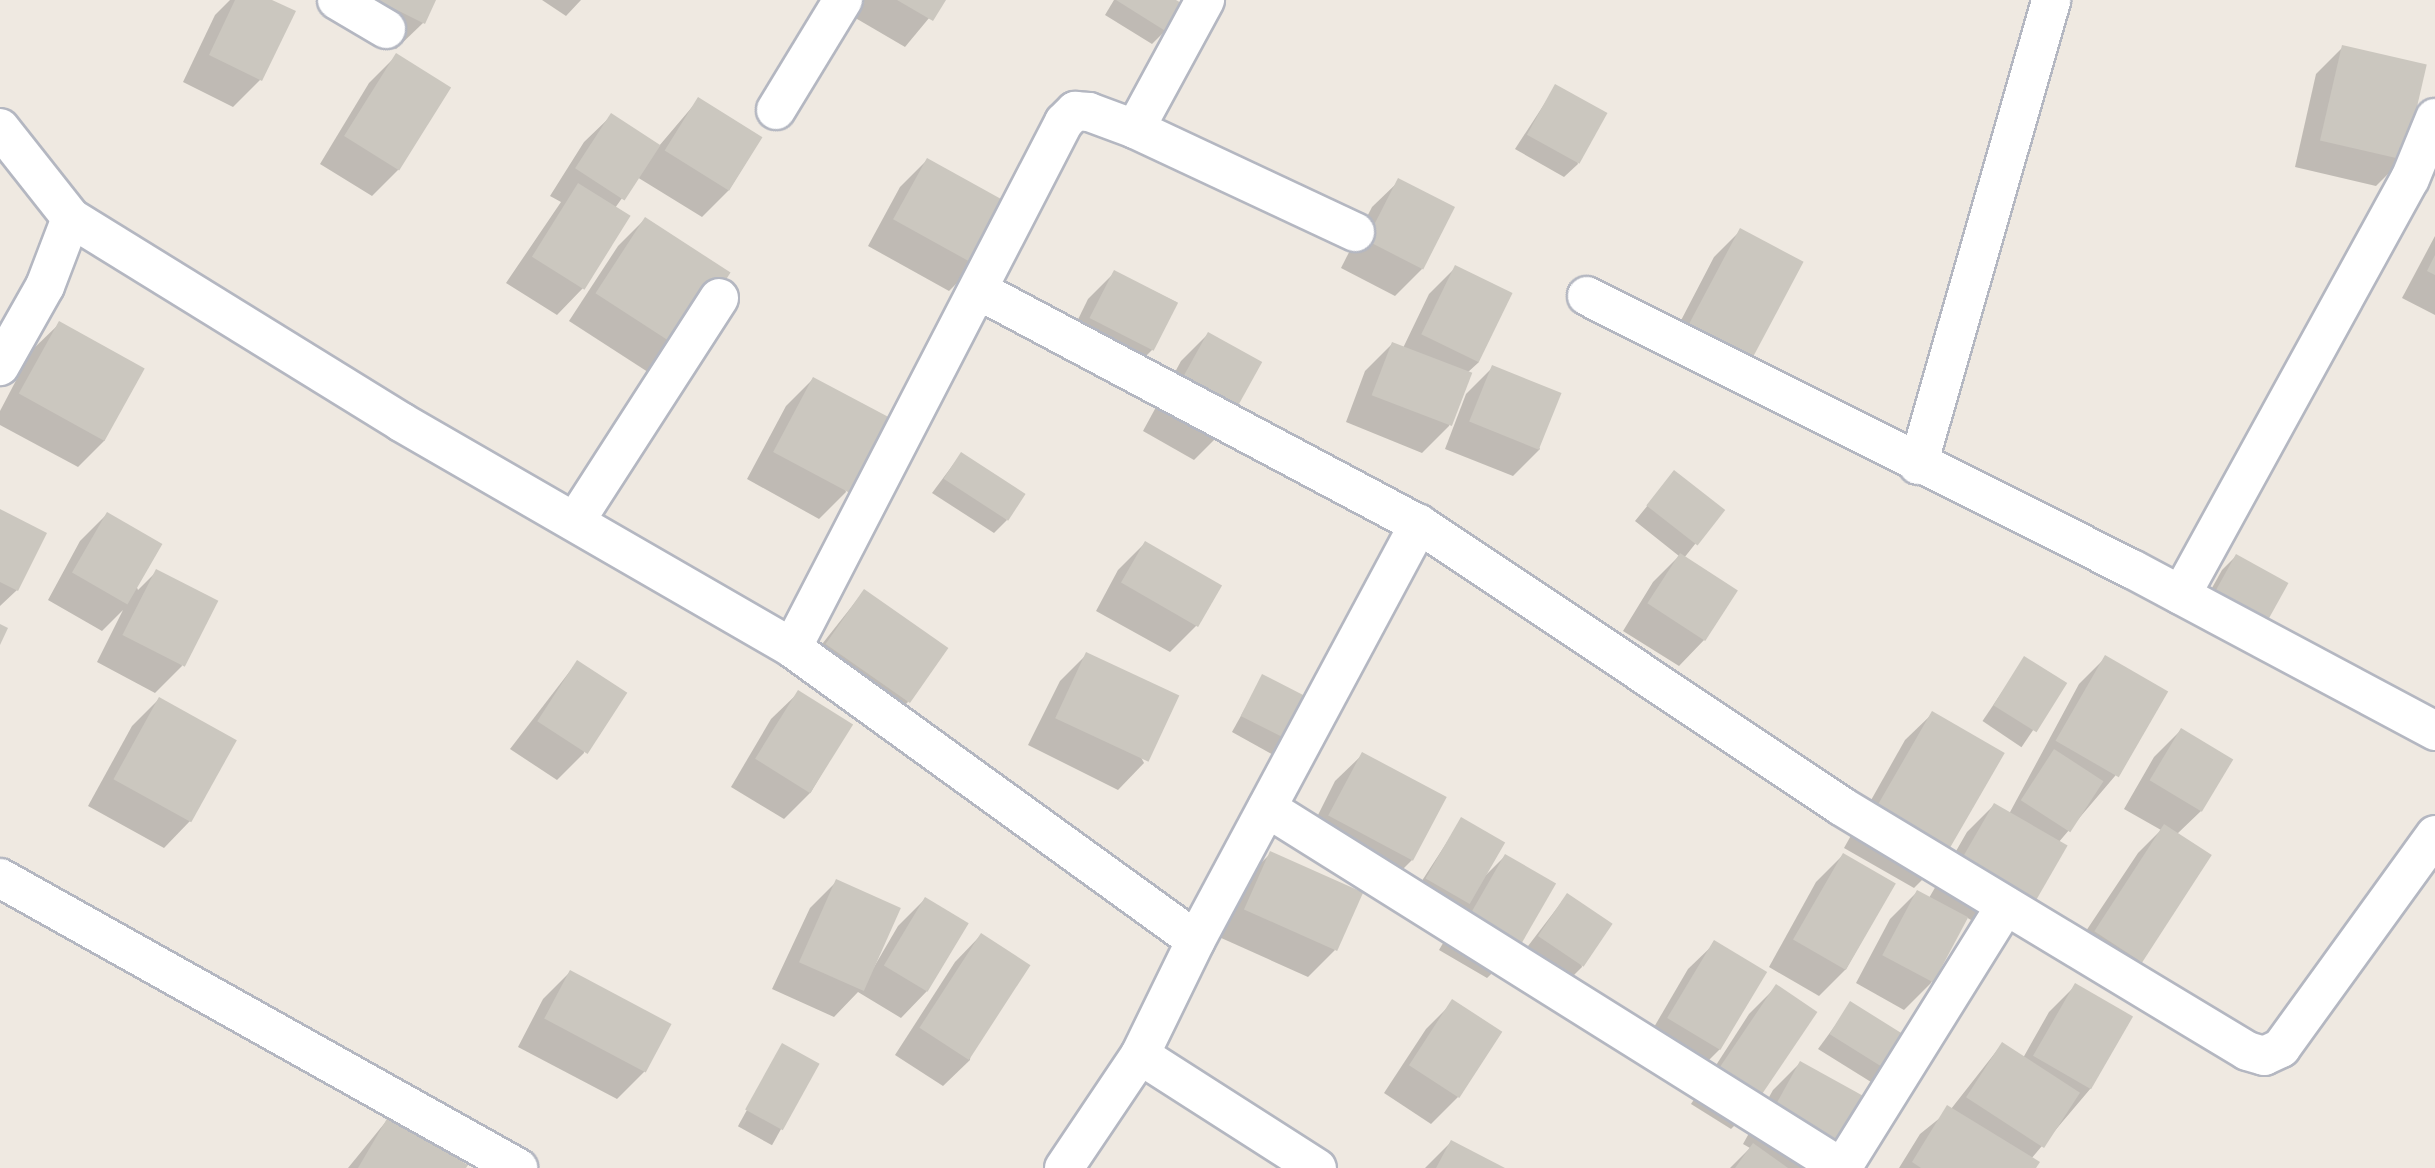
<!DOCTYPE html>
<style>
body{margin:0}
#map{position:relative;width:2435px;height:1168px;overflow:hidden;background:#efe9e1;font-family:Montserrat,sans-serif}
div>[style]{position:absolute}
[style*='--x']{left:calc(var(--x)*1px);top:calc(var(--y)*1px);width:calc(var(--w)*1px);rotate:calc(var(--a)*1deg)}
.shadow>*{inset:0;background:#0003;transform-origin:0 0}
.building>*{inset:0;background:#cbc7bf;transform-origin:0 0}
.roads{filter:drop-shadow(2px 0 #b4b7c1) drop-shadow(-2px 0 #b4b7c1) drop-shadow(0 2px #b4b7c1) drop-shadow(0 -2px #b4b7c1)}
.minor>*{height:38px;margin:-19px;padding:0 19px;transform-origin:19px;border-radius:19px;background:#fff}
span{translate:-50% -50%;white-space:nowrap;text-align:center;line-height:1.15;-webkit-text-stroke:5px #fff;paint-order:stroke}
</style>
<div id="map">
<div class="shadow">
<div style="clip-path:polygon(230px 0,268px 0,260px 80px,233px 107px,183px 82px,215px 15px)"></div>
<div style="clip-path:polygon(363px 0,434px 0,423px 23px,396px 49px,350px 27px)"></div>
<div style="clip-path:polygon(542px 0,581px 0,566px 16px)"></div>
<div style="clip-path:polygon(861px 0,944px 0,905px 47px,852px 16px)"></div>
<div style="clip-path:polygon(1114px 0,1173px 0,1165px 31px,1152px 44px,1105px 15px)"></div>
<div style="clip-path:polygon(2343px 47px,2403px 159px,2376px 186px,2295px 167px,2316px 74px)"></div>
<div style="clip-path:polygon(396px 56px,399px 169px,372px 196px,320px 164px,369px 83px)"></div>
<div style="clip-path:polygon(1556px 86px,1578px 164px,1564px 177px,1515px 149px)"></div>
<div style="clip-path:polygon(698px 100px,761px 138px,729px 190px,702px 217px,637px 177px,615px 208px,583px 288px,557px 315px,506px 283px,561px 202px,550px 196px,584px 142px,611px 116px,659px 146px)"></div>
<div style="clip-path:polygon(927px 160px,976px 264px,949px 291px,868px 246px,900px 187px)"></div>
<div style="clip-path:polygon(1399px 181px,1422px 269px,1395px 296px,1341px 268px,1372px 207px)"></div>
<div style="clip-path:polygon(645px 219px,727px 273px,651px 374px,569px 321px,618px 246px)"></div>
<div style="clip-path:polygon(evenodd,1741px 230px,1749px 359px,1722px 385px,1663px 355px,1714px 257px,1741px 230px,1681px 322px,1742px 353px,1680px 325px,1681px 322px)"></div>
<div style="clip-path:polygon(2435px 236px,2435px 315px,2402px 298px)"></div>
<div style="clip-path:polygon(1456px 267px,1479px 362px,1467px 373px,1449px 426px,1422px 453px,1346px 422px,1365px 371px,1392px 344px,1403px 348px,1429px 294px)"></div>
<div style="clip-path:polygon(1115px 272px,1176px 302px,1153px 349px,1126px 376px,1065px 346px,1088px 299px)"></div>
<div style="clip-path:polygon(59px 324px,105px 440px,78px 467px,0 425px,0 411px,32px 350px)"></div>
<div style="clip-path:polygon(1208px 334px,1221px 433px,1194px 460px,1143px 431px,1181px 361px)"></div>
<div style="clip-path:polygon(1493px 367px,1540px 449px,1513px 476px,1445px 449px,1466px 394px)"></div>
<div style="clip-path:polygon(813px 379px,846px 492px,819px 519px,747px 479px,786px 406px)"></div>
<div style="clip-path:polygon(961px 454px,1007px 520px,994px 533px,932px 493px)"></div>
<div style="clip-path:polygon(1674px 473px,1722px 510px,1684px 558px,1735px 591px,1705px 639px,1679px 666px,1623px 631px,1653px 582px,1679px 556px,1635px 521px)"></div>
<div style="clip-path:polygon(0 511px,17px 590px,0 606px)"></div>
<div style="clip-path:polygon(107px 514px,138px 590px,157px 571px,182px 666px,155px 693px,97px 662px,123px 610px,102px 631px,48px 600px,80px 541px)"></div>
<div style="clip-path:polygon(1145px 543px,1197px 625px,1170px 652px,1096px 611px,1118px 570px)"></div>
<div style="clip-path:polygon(2236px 556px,2286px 584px,2198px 613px,2222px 570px)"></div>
<div style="clip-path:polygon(864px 591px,908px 702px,881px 729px,800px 672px)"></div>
<div style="clip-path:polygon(1087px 654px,1144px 763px,1118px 790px,1028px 745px,1060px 681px)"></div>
<div style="clip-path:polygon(2106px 657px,2165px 693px,2115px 776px,2058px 843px,2001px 938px,1966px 917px,1931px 983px,1904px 1010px,1856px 983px,1890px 919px,1917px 892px,1929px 898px,1967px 832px,1994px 805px,2009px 814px,2079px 684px)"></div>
<div style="left:2025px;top:658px;width:47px;height:76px;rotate:34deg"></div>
<div style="clip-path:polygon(577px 662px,584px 753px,557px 780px,510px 749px)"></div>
<div style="left:1263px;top:676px;width:52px;height:64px;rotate:29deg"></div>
<div style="clip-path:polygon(798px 693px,851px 724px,811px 792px,784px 819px,731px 787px,771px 719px)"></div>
<div style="clip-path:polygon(159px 699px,190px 821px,164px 848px,88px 806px,132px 726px)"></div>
<div style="clip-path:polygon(1932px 714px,1941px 861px,1914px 888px,1844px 848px,1905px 740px)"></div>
<div style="clip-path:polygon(2181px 730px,2201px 811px,2177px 834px,2140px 960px,2113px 987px,2068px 958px,2138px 853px,2161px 830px,2124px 809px,2154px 757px)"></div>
<div style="clip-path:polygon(1362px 755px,1413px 859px,1386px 886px,1304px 843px,1335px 781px)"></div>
<div style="clip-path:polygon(1462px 819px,1484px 877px,1505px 856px,1514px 952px,1487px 978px,1439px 950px,1463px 909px,1414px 893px)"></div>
<div style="clip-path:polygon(1271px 853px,1335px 950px,1308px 977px,1219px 937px,1244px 880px)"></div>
<div style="clip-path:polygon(1843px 855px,1894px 884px,1846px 969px,1819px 996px,1769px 967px,1816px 882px)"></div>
<div style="clip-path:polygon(837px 881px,874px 967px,898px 926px,925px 899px,927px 991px,901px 1018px,858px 992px,834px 1017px,772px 989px,810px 908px)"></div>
<div style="clip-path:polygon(1567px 895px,1582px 967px,1569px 980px,1525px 950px)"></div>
<div style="clip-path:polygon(981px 935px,970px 1060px,943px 1086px,895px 1055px,955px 962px)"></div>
<div style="clip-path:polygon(1715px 943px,1720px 1049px,1693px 1076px,1643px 1046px,1688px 969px)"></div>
<div style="clip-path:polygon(570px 972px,669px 1025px,644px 1072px,617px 1099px,518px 1047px,543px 999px)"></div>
<div style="clip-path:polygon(2076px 985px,2091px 1088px,2031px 1159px,2034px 1168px,1899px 1168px,1920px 1134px,1951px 1109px,2002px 1044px,2023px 1058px,2049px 1012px)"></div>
<div style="clip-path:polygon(1776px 987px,1758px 1102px,1731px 1129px,1691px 1104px,1749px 1014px)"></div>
<div style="clip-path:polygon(1453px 1002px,1458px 1097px,1431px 1124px,1384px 1093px,1426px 1029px)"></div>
<div style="clip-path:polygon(1851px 1004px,1885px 1068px,1871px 1082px,1818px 1049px)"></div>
<div style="left:783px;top:1045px;width:39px;height:93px;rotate:29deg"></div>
<div style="clip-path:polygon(1800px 1063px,1819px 1168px,1730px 1168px,1750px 1148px,1743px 1144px,1773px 1090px)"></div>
<div style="clip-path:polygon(388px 1119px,464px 1168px,348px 1168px)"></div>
<div style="clip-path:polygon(1451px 1142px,1501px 1168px,1425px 1168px)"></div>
</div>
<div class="building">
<div style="clip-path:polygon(235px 0,272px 0,296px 11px,262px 81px,209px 55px)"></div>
<div style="clip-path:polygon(377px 0,436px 0,425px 24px)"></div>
<div style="clip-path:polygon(897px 0,946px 0,933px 21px)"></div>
<div style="clip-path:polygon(1116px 0,1176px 0,1183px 4px,1167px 32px)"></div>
<div style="left:2342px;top:45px;width:87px;height:98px;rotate:13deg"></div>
<div style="left:396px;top:53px;width:65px;height:98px;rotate:32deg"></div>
<div style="left:1555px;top:84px;width:60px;height:58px;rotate:29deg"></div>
<div style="left:698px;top:97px;width:76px;height:63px;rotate:32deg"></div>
<div style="left:611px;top:113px;width:59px;height:66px;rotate:33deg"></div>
<div style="left:927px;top:158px;width:95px;height:70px;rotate:29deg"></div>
<div style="left:1398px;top:178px;width:64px;height:70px;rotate:27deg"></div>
<div style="left:578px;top:183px;width:62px;height:87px;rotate:32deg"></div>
<div style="left:645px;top:217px;width:102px;height:91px;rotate:33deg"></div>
<div style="left:1740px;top:228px;width:72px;height:112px;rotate:28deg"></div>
<div style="clip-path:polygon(2435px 255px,2435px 275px,2427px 271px)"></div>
<div style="left:1455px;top:265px;width:64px;height:77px;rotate:26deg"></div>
<div style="left:1114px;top:270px;width:72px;height:54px;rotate:27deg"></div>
<div style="left:59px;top:321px;width:98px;height:83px;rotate:29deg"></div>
<div style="left:1208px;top:332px;width:62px;height:82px;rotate:29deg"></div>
<div style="left:1392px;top:342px;width:86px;height:57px;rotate:21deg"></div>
<div style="left:1492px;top:365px;width:75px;height:61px;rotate:22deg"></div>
<div style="left:813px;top:377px;width:86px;height:85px;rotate:28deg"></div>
<div style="left:961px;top:452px;width:77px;height:32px;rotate:33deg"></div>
<div style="left:1674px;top:470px;width:65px;height:45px;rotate:38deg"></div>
<div style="clip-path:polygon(0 509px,47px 533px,18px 591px,0 582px)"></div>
<div style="left:107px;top:512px;width:64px;height:70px;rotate:30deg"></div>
<div style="left:1145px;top:541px;width:89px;height:48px;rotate:30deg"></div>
<div style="left:1680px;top:553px;width:69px;height:60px;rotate:33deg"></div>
<div style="left:2236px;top:554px;width:60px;height:52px;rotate:29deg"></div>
<div style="left:156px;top:569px;width:70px;height:74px;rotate:27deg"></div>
<div style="left:864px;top:589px;width:103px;height:67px;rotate:35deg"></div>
<div style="clip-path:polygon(0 624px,8px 628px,0 645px)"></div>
<div style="left:1086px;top:652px;width:103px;height:73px;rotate:25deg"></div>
<div style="left:2105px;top:655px;width:73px;height:99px;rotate:30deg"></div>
<div style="left:2024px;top:656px;width:51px;height:58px;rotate:32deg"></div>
<div style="left:577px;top:660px;width:60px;height:73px;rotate:33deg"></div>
<div style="left:1262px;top:674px;width:56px;height:47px;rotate:27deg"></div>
<div style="left:798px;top:690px;width:65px;height:81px;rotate:32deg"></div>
<div style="left:159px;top:697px;width:89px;height:94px;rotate:29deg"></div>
<div style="left:1932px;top:711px;width:84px;height:126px;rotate:30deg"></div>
<div style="left:2181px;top:728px;width:61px;height:61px;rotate:31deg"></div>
<div style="left:2054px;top:749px;width:59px;height:61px;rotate:33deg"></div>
<div style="left:1362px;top:752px;width:96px;height:72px;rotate:28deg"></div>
<div style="left:1994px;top:803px;width:85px;height:75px;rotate:30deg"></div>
<div style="left:1461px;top:817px;width:51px;height:71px;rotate:30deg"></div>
<div style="left:2164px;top:824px;width:57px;height:128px;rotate:33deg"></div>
<div style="left:1270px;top:851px;width:102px;height:64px;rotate:24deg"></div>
<div style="left:1843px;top:853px;width:61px;height:100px;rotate:30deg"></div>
<div style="left:1505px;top:854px;width:59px;height:80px;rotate:30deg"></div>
<div style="left:836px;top:879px;width:71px;height:91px;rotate:24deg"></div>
<div style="left:1917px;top:890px;width:58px;height:74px;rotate:28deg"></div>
<div style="left:1567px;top:893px;width:55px;height:52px;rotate:34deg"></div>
<div style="left:925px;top:897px;width:51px;height:80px;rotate:31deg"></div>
<div style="left:981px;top:933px;width:59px;height:113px;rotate:33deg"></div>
<div style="left:1714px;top:940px;width:62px;height:91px;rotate:31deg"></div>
<div style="left:570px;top:970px;width:115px;height:55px;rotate:28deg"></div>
<div style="left:2075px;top:983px;width:67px;height:84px;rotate:30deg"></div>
<div style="left:1776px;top:984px;width:50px;height:109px;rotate:34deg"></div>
<div style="left:1452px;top:999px;width:60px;height:79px;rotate:33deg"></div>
<div style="left:1850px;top:1001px;width:67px;height:39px;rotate:32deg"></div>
<div style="left:2002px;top:1042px;width:93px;height:66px;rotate:33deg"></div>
<div style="left:782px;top:1043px;width:43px;height:76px;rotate:29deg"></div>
<div style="left:1800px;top:1061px;width:75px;height:64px;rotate:29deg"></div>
<div style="clip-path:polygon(1947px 1105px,2040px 1162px,2036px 1168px,1921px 1168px,1912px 1162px)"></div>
<div style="clip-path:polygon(388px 1117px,468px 1165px,466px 1168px,358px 1168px)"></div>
<div style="clip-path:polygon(1451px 1140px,1505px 1168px,1436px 1168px)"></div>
<div style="clip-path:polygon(1753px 1143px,1788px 1168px,1735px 1168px)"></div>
</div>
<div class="roads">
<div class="minor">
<div style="--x:337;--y:0;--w:57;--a:30.6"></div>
<div style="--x:776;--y:110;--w:129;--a:-58.7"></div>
<div style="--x:0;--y:128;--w:115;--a:51.7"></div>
<div style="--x:71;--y:218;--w:73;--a:110.9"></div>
<div style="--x:45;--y:286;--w:92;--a:119.4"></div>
<div style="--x:1135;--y:129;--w:243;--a:25.1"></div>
<div style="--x:71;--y:218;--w:388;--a:31.7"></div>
<div style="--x:401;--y:422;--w:452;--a:30"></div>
<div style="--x:792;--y:648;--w:498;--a:35.9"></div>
<div style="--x:1196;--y:940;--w:128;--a:116"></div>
<div style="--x:1140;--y:1055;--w:210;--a:32.6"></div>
<div style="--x:978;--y:290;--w:499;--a:28"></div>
<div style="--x:1419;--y:524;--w:472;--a:118.2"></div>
<div style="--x:1587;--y:296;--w:610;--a:26.61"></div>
<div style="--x:2132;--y:569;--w:344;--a:28.1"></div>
<div style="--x:1918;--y:465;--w:484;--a:-74"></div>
<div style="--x:576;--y:520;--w:264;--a:-57.2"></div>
<div style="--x:1419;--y:524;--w:508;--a:33.75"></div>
<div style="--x:1841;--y:806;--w:474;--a:31.1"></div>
<div style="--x:2247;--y:1051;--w:18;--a:16"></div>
<div style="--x:2264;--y:1056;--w:19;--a:-25"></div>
<div style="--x:2281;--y:1048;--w:263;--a:-54.1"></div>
<div style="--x:2181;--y:595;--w:475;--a:-61.2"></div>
<div style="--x:2410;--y:179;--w:66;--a:-67.7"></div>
<div style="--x:792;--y:648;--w:592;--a:-62.66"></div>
<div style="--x:1064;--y:122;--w:16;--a:-45"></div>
<div style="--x:1075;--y:111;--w:14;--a:4"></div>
<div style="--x:1089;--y:112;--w:49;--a:20.3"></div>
<div style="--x:1135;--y:129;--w:147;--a:-61.5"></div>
<div style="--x:1267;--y:808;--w:678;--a:32.05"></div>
<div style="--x:1842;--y:1168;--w:309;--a:-58.1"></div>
<div style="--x:0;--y:878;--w:594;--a:29.24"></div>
<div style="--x:1064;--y:1168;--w:136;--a:-56.1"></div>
</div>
</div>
</div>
